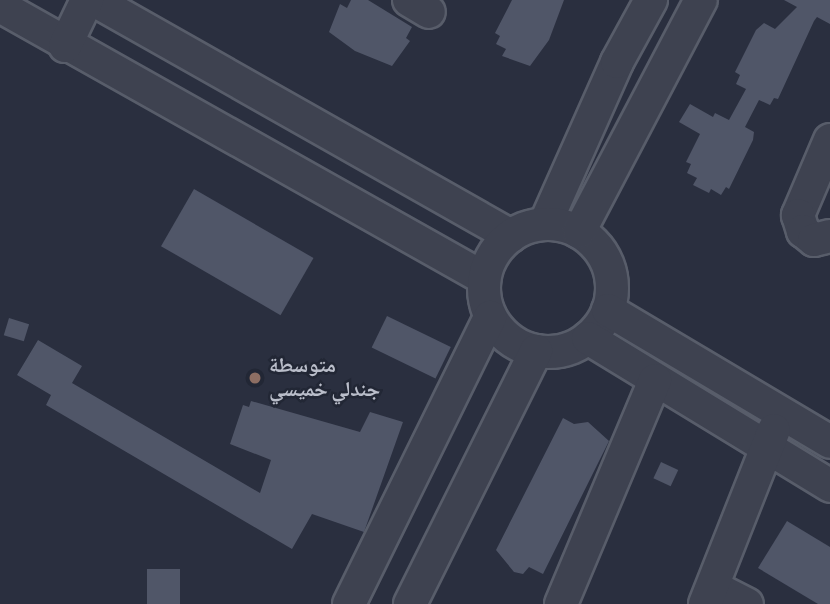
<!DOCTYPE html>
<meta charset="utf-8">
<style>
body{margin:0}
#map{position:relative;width:830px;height:604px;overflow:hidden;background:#2a2f3f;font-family:"Sofia Sans Condensed","Noto Naskh Arabic",sans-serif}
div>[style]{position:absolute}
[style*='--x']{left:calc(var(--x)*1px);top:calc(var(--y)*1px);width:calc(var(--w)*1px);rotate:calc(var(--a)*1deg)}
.building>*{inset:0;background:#505668;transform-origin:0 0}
.roads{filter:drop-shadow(2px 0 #585d6a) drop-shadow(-2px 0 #585d6a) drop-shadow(0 2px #585d6a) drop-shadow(0 -2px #585d6a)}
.minor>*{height:32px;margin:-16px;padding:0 16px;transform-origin:16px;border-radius:16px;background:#3e4250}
.minor>.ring{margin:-16px;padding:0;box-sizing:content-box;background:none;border:32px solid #3e4250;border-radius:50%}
.dots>*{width:19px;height:19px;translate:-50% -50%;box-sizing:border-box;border:4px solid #222735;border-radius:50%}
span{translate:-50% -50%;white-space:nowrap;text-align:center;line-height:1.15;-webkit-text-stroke:5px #222735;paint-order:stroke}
.poi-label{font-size:21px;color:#babeca;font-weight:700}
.left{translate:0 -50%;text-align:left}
</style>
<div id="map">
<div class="building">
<div style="clip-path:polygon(351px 0,368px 0,412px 27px,406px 38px,410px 41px,392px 66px,355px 51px,329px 32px,340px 4px,347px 8px)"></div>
<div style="clip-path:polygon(512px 0,564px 0,549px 40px,530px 66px,502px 56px,506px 49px,496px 44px,500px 36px,495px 33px)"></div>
<div style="clip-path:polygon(784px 0,830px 0,830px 24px,817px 17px,814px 21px,778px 99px,774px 98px,770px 105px,759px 100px,745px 127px,754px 132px,753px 140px,729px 189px,726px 187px,721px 195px,711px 189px,709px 193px,693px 185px,697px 178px,687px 173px,691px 164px,686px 162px,700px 134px,679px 122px,690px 104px,713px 117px,715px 113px,729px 120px,746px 89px,736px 84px,740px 75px,735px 72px,756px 30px,764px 23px,775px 29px,797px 7px)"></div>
<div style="left:194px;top:189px;width:138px;height:66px;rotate:30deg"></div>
<div style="left:387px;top:316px;width:71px;height:35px;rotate:26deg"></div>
<div style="left:9px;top:318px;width:21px;height:18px;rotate:17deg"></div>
<div style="clip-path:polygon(38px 340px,82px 366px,72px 383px,260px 493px,271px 460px,230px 444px,243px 405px,249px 407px,251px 401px,360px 432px,370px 412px,403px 422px,364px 532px,312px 514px,292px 549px,46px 405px,51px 395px,17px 375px)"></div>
<div style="clip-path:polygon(563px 418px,574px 424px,588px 422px,609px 441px,543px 574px,529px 567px,523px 574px,514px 572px,496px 550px)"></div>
<div style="left:661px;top:462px;width:19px;height:18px;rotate:25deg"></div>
<div style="clip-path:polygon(787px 521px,830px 547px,830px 604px,818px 604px,758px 568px)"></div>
<div style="left:147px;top:569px;width:33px;height:35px"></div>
</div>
<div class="roads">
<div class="minor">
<div style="--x:94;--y:0;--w:479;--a:29.5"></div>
<div style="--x:409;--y:0;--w:23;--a:31"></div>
<div style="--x:0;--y:6;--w:555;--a:29.34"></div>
<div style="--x:65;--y:46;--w:51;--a:-64.4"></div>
<div style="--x:830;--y:140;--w:82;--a:113.1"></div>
<div style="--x:798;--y:215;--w:17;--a:73"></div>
<div style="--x:803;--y:231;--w:14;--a:39"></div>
<div style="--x:814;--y:240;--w:16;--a:-14"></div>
<div style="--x:545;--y:224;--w:177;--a:-66"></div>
<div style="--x:617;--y:62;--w:71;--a:-61.3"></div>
<div class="ring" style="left:484px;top:224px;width:96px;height:96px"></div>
<div style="--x:579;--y:232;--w:262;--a:-62.3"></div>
<div style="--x:608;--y:310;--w:258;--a:30.7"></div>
<div style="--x:588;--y:338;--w:284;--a:31.4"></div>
<div style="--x:713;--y:587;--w:38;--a:27"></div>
<div style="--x:349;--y:604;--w:320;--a:-63.8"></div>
<div style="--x:410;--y:604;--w:283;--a:-63.5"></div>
<div style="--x:561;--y:604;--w:243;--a:-67.2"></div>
<div style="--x:705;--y:604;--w:187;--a:-68.4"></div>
</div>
</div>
<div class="dots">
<div style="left:255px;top:378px;background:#8d6e63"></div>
</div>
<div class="poi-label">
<span class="left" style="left:269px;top:378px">متوسطة<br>جندلي خميسي</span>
</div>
</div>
